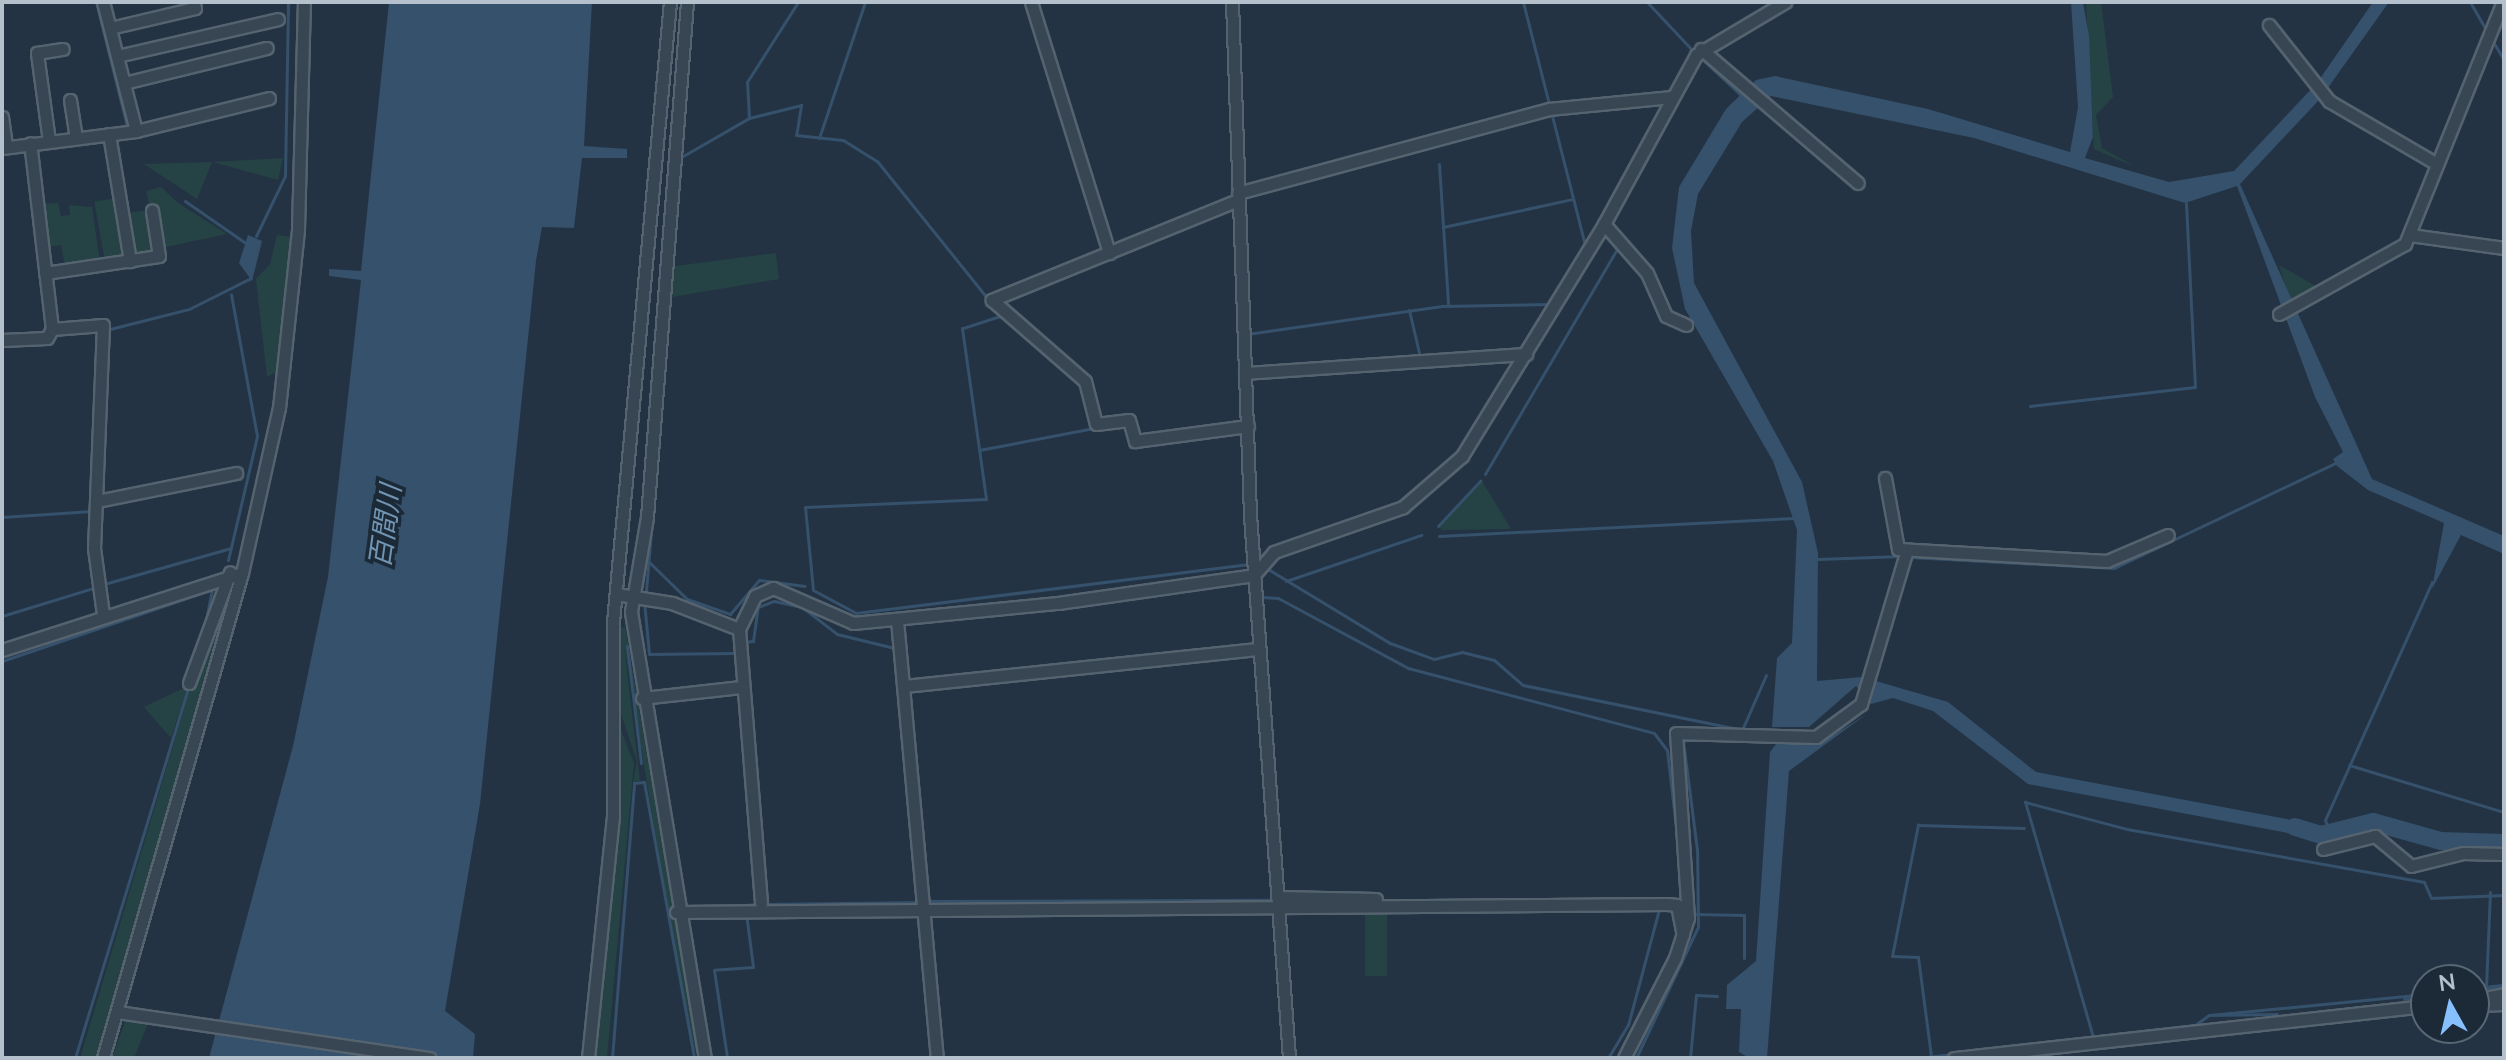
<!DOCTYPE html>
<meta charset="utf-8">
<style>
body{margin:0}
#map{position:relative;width:2506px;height:1060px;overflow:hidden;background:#233343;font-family:Lato,"Noto Sans JP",sans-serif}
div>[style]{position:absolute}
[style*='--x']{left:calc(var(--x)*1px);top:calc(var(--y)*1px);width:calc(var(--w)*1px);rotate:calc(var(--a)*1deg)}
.green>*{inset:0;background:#254344;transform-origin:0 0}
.water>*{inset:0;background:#35516b}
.stream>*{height:3px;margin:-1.5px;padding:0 1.5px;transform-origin:1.5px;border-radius:1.5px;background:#35516b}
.river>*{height:18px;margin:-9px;padding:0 9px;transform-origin:9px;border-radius:9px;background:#35516b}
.roads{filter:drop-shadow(2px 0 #55636f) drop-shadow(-2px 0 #55636f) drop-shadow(0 2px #55636f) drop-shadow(0 -2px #55636f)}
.minor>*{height:11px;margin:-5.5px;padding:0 5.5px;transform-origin:5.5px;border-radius:5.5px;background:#384552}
span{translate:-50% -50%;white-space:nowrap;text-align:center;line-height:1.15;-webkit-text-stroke:7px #1c2a37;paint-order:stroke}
.water-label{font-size:28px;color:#7194b2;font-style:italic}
.frame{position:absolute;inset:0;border:4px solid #b4c0cc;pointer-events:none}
.north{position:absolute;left:2410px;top:964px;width:80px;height:80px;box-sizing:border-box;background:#1c2a37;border:2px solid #596673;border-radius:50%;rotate:352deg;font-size:22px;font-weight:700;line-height:32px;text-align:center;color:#b4c0cc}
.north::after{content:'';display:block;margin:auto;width:28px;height:36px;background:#87c0ff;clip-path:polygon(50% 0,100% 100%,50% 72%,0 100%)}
</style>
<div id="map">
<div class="green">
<div style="clip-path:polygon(2086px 2px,2101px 2px,2113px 97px,2096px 115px,2102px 148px,2137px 168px,2094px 149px)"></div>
<div style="clip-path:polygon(283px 158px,278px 180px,213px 162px)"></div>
<div style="clip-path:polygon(212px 162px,197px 199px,144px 164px)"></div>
<div style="clip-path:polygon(161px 187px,178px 203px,227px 234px,161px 248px,146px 191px)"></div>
<div style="left:116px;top:198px;width:59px;height:22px;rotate:80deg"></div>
<div style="clip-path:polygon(58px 203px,61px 216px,70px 215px,69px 205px,92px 207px,100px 263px,65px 266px,61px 245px,46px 247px,41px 204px)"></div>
<div style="left:149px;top:210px;width:41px;height:24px;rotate:82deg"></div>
<div style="clip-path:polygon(277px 235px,291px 237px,278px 371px,267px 377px,256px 279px,270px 264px)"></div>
<div style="clip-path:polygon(776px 253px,779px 279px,672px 297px,675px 266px)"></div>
<div style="clip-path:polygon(2279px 265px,2321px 289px,2291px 305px)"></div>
<div style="clip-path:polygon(1482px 481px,1511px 529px,1441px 530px,1440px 527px)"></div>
<div style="clip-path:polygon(228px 582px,232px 590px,120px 987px,96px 1058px,80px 1058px,216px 602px)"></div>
<div style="clip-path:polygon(625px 626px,695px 1040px,703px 1058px,691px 1048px,624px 645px,640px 781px,633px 782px,637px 762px,619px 708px,617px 631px)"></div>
<div style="clip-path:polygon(188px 686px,171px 738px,144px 707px)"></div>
<div style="clip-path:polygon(621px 730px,634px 763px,607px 1058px,593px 1058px)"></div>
<div style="left:1365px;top:907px;width:22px;height:69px"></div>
<div style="clip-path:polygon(126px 1019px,148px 1023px,134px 1058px,112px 1058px)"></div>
</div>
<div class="water">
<div style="clip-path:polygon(389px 2px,592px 2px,584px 146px,627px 149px,627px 158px,582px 158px,574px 228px,542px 227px,536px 261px,480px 804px,445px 1011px,475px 1034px,473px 1058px,209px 1058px,293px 746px,328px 577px,361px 280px,329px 276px,329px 269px,361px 271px)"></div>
<div style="clip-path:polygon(2071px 2px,2083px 2px,2089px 36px,2093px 137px,2085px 158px,2169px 182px,2234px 171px,2317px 83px,2373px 2px,2389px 2px,2320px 99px,2240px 184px,2372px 479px,2504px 536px,2504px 554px,2461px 535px,2432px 589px,2444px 523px,2368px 490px,2337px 466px,2333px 459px,2343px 452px,2315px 397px,2237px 186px,2185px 203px,1974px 138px,1771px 96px,1742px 122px,1698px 194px,1691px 231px,1694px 283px,1802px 482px,1818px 553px,1817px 681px,1862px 677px,1948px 702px,2036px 772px,2313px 824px,2314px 838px,2028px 784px,1933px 711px,1893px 698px,1871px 704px,1856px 686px,1809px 727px,1772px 727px,1777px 658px,1792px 643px,1797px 530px,1773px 461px,1685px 309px,1672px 248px,1679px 187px,1726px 109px,1756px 80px,1775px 76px,1928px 109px,2070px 152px,2078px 107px)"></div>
<div style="clip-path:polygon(248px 235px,262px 241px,252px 281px,239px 263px)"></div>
<div style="clip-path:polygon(1868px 713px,1789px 771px,1767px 1058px,1749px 1058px,1739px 1052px,1741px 1009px,1726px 1009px,1727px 985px,1756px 961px,1770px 752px,1776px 744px,1820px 744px)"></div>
</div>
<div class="stream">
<div style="--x:96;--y:2;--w:128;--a:76"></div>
<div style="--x:1523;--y:2;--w:252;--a:75.7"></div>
<div style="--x:1647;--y:2;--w:70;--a:46.7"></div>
<div style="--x:2470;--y:2;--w:32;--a:60"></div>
<div style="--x:2492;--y:40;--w:23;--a:59"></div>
<div style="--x:1701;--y:58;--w:56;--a:42.8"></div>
<div style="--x:749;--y:118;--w:36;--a:-93"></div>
<div style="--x:747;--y:82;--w:95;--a:-57.5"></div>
<div style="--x:819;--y:138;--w:144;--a:-71.3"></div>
<div style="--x:683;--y:156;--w:76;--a:-29.9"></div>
<div style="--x:749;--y:118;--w:54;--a:-14"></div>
<div style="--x:801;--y:105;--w:30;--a:99"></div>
<div style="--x:796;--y:135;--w:47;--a:6.1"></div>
<div style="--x:843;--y:140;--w:40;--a:32"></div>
<div style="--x:877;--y:161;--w:177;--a:51.2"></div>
<div style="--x:1439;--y:164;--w:140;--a:86.3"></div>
<div style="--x:185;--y:201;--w:72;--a:34.8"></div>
<div style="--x:1443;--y:227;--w:132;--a:-12.2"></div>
<div style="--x:256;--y:236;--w:67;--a:-64.2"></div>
<div style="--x:285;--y:176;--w:174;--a:-89"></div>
<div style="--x:1236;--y:287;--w:108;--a:87.3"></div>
<div style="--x:1409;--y:310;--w:48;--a:76.8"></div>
<div style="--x:1000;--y:316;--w:40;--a:162"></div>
<div style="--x:962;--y:328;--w:173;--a:82"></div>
<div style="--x:986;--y:499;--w:181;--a:177.5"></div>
<div style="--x:805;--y:507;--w:83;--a:84.5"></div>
<div style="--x:813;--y:590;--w:49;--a:28.1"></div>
<div style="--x:856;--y:613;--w:396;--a:-7.1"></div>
<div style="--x:106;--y:330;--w:86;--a:-14.2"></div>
<div style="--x:189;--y:309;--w:69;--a:-26.6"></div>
<div style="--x:1247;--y:334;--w:197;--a:-8.2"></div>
<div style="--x:1442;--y:306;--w:107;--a:-1.1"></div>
<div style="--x:2030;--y:406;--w:166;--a:-6.6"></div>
<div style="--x:2195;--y:387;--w:184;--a:-92.8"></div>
<div style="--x:105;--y:409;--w:80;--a:-87.1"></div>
<div style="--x:1129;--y:439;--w:8;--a:83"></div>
<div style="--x:1130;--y:447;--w:8;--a:-7"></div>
<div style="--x:658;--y:449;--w:333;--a:-85.5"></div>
<div style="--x:979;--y:450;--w:117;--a:-10.8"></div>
<div style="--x:1485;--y:474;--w:263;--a:-59.6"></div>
<div style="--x:102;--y:497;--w:24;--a:-88"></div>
<div style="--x:2;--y:517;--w:90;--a:-3.8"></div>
<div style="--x:1438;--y:526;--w:62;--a:-47"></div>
<div style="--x:1439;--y:536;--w:356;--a:-2.9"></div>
<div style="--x:1910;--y:557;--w:204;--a:3.1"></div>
<div style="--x:2114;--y:568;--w:247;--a:-25.4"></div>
<div style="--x:1257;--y:559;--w:16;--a:-38"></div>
<div style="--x:1818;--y:559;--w:84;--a:-2"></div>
<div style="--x:228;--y:560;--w:127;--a:-76.8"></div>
<div style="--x:257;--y:436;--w:144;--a:-100.4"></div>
<div style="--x:648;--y:561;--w:54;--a:44.3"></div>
<div style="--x:687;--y:599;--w:46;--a:19.2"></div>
<div style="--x:730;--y:614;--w:45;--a:-49.5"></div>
<div style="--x:759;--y:580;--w:46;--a:7.4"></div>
<div style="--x:1266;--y:568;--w:145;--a:31.2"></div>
<div style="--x:1390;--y:643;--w:47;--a:20"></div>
<div style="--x:1434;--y:659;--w:29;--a:-14"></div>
<div style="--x:1462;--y:652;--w:33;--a:14"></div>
<div style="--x:1494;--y:660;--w:38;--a:41"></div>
<div style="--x:1523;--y:685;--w:224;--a:11.6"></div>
<div style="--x:1742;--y:730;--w:60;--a:-66.4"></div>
<div style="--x:1286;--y:581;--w:143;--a:-18.8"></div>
<div style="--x:104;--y:584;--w:132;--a:-15.8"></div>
<div style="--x:646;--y:591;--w:71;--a:-85.2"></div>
<div style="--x:1261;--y:597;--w:17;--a:3"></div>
<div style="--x:1278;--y:598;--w:148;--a:28.3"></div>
<div style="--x:1408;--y:668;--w:254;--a:14.8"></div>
<div style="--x:1654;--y:733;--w:21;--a:53"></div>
<div style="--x:1667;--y:750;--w:87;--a:83.4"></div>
<div style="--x:644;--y:601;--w:53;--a:84.6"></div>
<div style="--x:649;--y:654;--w:87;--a:-0.7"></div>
<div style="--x:2;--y:616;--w:95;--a:-17.1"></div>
<div style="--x:205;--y:625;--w:37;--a:-79"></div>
<div style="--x:743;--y:642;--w:10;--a:-6"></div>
<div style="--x:753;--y:641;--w:34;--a:-82"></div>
<div style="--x:758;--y:607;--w:17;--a:-21"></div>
<div style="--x:774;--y:601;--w:29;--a:12"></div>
<div style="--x:802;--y:607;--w:44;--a:37.6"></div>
<div style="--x:837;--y:634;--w:59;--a:13.8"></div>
<div style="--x:627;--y:646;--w:118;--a:83.2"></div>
<div style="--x:2;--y:661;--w:220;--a:-18.8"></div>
<div style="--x:2349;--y:765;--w:162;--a:16.9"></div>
<div style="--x:644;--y:782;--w:280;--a:79.7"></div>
<div style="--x:2330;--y:832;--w:13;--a:-113"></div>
<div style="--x:2325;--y:820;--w:261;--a:-65.8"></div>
<div style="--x:929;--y:901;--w:346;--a:-0.2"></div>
<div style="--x:1680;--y:901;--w:9;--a:-77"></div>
<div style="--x:765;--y:904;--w:156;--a:-0.7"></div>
<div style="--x:745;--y:905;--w:12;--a:-5"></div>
<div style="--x:746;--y:913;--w:54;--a:82.6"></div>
<div style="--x:753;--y:967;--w:39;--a:176"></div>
<div style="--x:714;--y:970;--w:88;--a:81.5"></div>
<div style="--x:727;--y:1057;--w:32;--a:2"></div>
<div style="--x:1695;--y:914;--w:49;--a:1.2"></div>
<div style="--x:1744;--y:915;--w:43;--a:90"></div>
<div style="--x:2486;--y:987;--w:95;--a:-87.6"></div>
<div style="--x:2474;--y:988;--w:30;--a:-6"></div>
<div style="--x:2474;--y:991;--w:30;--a:-8"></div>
<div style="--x:2404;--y:999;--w:22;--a:-5"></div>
<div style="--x:2209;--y:1015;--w:68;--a:-0.8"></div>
<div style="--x:2093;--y:1037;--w:245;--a:-106.1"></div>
<div style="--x:2025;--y:802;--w:106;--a:14.8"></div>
<div style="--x:2127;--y:829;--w:302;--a:10.1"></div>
<div style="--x:2424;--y:882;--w:17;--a:66"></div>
<div style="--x:2431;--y:898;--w:73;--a:-2.4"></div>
<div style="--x:2027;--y:1044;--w:169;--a:-6.5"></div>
<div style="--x:2195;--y:1025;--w:17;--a:-36"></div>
<div style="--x:2209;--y:1015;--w:218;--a:-5.5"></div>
<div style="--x:1931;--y:1056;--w:100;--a:-97.5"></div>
<div style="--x:1918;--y:957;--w:26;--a:-178"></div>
<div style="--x:1892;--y:956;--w:134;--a:-78.8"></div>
<div style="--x:1918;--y:825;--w:106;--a:1.6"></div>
<div style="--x:75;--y:1058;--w:389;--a:-73"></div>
<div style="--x:612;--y:1058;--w:276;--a:-85.4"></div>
<div style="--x:634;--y:783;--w:10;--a:-6"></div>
<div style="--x:1608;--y:1058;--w:39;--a:-59"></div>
<div style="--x:1628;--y:1025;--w:120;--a:-75"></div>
<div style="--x:1636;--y:1058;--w:145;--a:-64.7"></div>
<div style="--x:1698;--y:927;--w:77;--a:-90.7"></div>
<div style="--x:1697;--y:850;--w:110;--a:-97.3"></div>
<div style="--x:1683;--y:741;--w:9;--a:-13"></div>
<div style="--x:1690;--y:1058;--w:63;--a:-84.6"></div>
<div style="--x:1696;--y:995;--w:21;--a:3"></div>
<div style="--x:1916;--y:1058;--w:36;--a:-6"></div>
</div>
<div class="river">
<div style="--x:2295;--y:827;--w:27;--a:17"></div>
<div style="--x:2321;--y:835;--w:54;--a:-14"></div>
<div style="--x:2373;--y:822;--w:71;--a:15.6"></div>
<div style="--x:2441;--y:841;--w:63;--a:1.8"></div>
</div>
<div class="roads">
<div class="minor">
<div style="--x:687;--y:2;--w:517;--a:94.44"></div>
<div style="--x:647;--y:517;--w:96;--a:99.6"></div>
<div style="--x:631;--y:612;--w:452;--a:80.6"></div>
<div style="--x:1031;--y:2;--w:263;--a:72.7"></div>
<div style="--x:1232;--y:2;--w:513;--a:87.99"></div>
<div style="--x:1250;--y:515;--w:544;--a:85.89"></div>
<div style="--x:2269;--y:25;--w:97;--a:51.7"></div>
<div style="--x:2329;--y:101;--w:125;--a:30.3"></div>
<div style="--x:110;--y:28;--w:87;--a:-13.2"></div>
<div style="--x:195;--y:8;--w:6;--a:-108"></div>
<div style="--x:1701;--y:49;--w:206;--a:40.5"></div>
<div style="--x:117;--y:56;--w:165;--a:-12.9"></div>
<div style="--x:124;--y:83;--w:147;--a:-13.8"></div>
<div style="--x:70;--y:100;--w:38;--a:81"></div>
<div style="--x:2;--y:117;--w:30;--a:82"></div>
<div style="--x:136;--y:131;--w:137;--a:-13.9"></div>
<div style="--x:109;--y:134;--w:129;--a:80.6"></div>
<div style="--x:49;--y:141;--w:89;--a:-97.8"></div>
<div style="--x:37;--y:53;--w:26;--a:-9"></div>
<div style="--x:2;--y:148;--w:135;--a:-7.2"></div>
<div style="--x:136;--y:131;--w:133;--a:-104.3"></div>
<div style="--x:1238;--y:193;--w:322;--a:-15.1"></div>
<div style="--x:1549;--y:109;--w:123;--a:-5.6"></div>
<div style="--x:1238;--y:200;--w:266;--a:157.9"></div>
<div style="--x:992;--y:300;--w:123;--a:41.1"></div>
<div style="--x:1085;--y:381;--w:44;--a:75.7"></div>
<div style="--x:1096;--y:424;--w:33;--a:-7"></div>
<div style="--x:1129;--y:420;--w:22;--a:74"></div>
<div style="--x:1135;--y:441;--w:114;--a:-7.6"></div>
<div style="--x:1604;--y:224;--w:65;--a:48.7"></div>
<div style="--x:1647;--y:273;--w:47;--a:66.2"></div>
<div style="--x:1666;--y:316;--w:22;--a:24"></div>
<div style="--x:2410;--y:235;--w:95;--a:7.9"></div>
<div style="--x:45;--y:273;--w:115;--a:-8.5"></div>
<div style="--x:159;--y:256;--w:46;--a:-98.8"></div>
<div style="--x:2279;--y:314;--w:144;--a:-29.1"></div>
<div style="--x:2405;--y:244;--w:261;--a:-68"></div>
<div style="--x:52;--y:329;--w:51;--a:-4.5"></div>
<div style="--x:103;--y:325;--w:223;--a:92.3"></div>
<div style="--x:94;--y:548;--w:68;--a:82.3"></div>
<div style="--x:2;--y:340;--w:45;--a:-2.5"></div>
<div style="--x:47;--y:338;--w:10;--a:-61"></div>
<div style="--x:52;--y:329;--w:187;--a:-96.7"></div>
<div style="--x:1245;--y:373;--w:282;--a:-3.9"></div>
<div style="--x:1885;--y:478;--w:72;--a:79.6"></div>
<div style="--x:1898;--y:549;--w:209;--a:3.3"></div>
<div style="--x:2107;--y:561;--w:66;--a:-23.1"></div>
<div style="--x:97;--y:501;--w:142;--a:-11.4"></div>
<div style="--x:616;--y:594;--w:57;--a:9.1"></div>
<div style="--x:672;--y:603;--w:72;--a:21.2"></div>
<div style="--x:739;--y:629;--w:37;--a:-64"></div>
<div style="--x:755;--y:596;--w:20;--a:-24"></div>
<div style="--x:773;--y:588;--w:87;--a:23.6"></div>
<div style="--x:853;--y:623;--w:206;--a:-5.6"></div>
<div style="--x:1058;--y:603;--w:198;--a:-8.1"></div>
<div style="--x:1254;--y:575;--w:30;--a:-49"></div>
<div style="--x:1274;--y:552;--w:137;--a:-19.2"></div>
<div style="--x:1403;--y:507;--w:78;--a:-40.8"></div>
<div style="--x:1462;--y:456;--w:272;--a:-58.5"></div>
<div style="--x:1604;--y:224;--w:192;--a:-61.4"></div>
<div style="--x:1696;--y:55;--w:104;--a:-30.8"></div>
<div style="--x:897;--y:620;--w:440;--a:84.8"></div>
<div style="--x:739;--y:629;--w:275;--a:85.4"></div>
<div style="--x:2;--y:650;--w:252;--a:-17.8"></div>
<div style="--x:189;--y:683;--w:118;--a:-69.7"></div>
<div style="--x:905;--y:686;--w:356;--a:-6"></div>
<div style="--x:642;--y:698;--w:101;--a:-6.3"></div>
<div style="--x:2323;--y:849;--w:54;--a:-14"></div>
<div style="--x:2375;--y:836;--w:47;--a:39.8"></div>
<div style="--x:2411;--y:866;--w:54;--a:-14"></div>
<div style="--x:2463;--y:853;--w:41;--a:1.4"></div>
<div style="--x:1277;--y:897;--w:99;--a:1.2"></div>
<div style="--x:676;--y:912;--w:991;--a:-0.46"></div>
<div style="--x:1667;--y:904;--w:10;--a:6"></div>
<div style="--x:1677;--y:905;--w:31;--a:79"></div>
<div style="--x:2474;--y:1000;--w:31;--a:-11"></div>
<div style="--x:2477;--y:1005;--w:27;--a:-2"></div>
<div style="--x:118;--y:1012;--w:315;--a:8.4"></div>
<div style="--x:103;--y:1058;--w:505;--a:-74.01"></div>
<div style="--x:242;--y:573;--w:169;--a:-77.4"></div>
<div style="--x:279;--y:408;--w:180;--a:-83.9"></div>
<div style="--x:298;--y:229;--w:227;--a:-88.5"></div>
<div style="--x:588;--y:1058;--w:243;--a:-84.1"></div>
<div style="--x:613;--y:816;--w:194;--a:-90"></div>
<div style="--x:613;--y:622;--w:623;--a:-84.75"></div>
<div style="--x:1624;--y:1058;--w:112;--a:-63"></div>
<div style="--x:1675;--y:958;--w:42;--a:-72"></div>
<div style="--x:1688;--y:918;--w:185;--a:-93.7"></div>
<div style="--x:1676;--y:733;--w:140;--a:1.6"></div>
<div style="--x:1816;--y:737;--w:56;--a:-36.3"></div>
<div style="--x:1861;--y:704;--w:161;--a:-73.4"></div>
<div style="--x:1954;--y:1058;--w:475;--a:-6.3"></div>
</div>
</div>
<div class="water-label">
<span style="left:384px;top:526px;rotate:-82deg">百間川</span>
</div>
<div class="frame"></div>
<div class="north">N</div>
</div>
